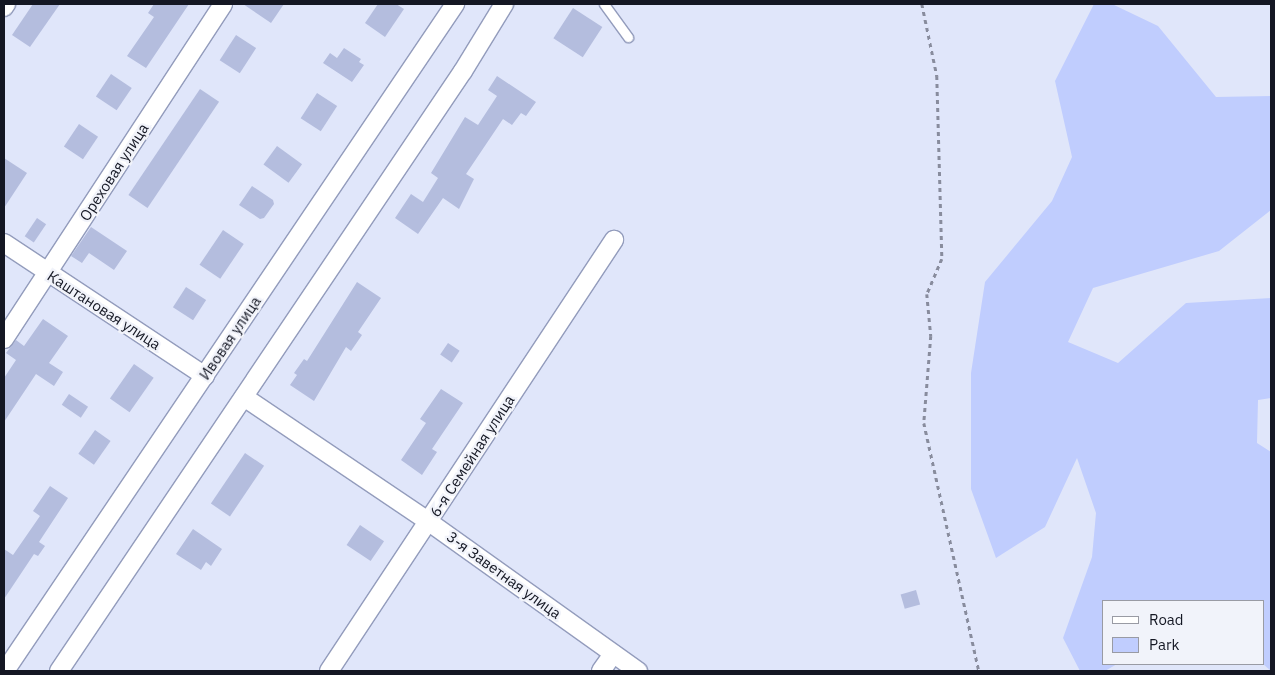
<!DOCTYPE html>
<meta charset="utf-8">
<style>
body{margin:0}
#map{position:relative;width:1275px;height:675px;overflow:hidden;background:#e0e6fa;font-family:"IBM Plex Sans",sans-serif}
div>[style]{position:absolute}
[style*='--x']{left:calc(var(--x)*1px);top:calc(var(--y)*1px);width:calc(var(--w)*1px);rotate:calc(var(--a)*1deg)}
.green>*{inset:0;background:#c0cdfe}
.building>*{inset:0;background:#b4bdde;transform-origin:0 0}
.path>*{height:2.5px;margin-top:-1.25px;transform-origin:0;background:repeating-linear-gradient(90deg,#888c9d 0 4px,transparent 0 8px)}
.roads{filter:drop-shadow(1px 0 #939cbc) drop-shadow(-1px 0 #939cbc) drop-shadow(0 1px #939cbc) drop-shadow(0 -1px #939cbc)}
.lane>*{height:9px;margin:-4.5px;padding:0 4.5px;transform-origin:4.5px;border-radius:4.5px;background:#fff}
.street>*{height:18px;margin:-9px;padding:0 9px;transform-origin:9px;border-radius:9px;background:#fff}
span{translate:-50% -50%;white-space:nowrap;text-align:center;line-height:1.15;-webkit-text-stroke:4.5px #f1f3fa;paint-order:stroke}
.street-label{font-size:15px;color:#141723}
.frame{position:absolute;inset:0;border:5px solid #141723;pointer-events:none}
.legend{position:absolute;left:1102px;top:600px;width:162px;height:65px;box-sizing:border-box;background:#f1f3fa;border:1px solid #999ba4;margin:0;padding:6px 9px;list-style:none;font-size:15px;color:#141723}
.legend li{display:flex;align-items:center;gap:10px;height:25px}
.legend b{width:25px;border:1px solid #999ba4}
</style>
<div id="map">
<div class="green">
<div style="clip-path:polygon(1094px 4px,1112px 4px,1158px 26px,1216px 97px,1271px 96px,1271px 210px,1219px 251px,1093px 288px,1068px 342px,1118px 363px,1186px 303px,1271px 298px,1271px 398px,1258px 400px,1257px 443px,1271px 452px,1271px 671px,1263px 664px,1264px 601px,1104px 601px,1104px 664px,1117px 664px,1105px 671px,1080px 671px,1063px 638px,1092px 557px,1096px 513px,1077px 458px,1045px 527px,996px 558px,971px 489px,971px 373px,985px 282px,1052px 201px,1072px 157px,1055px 81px)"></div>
</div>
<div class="building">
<div style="clip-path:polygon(33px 4px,60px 4px,30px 47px,12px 35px)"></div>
<div style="clip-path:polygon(154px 4px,189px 4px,146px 68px,127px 56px,154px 17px,148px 13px)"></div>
<div style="clip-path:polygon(243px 4px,284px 4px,271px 23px)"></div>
<div style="clip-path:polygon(378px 4px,396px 4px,404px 9px,385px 37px,365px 23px)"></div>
<div style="left:573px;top:8px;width:35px;height:36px;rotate:33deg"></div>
<div style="left:236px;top:35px;width:24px;height:30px;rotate:33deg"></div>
<div style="clip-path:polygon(344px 48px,361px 59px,359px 62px,364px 65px,352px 82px,323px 63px,330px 53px,337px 58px)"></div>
<div style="left:111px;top:74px;width:25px;height:27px;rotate:34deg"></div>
<div style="clip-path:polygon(497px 76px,536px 102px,526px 116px,521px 113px,512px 125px,503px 119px,466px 174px,474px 179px,459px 209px,443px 198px,418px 234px,395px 218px,411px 194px,423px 202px,438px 178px,431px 173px,465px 117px,478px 125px,497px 96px,488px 90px)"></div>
<div style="left:200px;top:89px;width:23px;height:128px;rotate:34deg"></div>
<div style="left:317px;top:93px;width:24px;height:30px;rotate:33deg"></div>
<div style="left:79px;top:124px;width:23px;height:27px;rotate:34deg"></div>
<div style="left:277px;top:146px;width:31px;height:23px;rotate:36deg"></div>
<div style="clip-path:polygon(4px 158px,27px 173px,4px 208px)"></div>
<div style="clip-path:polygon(252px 186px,273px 200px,274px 204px,264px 218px,260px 219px,239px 205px)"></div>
<div style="left:37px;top:218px;width:11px;height:22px;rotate:34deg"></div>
<div style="clip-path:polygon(91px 227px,127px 251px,114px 270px,89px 253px,82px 263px,71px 256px)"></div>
<div style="left:223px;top:230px;width:25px;height:42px;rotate:34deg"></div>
<div style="clip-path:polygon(357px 282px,381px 298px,358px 332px,362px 335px,351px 351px,346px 347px,314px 401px,290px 385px,297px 375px,294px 373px,304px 359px,307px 361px)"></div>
<div style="left:186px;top:287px;width:24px;height:24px;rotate:33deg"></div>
<div style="clip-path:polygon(43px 319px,68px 336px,49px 363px,63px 372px,54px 386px,36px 374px,4px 422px,4px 378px,16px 360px,6px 353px,16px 340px,24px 346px)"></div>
<div style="left:448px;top:343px;width:14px;height:14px;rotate:34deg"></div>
<div style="left:134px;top:364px;width:24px;height:42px;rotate:35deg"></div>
<div style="clip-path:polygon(441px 389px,463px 403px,432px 449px,437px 452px,422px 475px,401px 460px,426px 423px,420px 419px)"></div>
<div style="left:69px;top:394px;width:23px;height:13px;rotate:34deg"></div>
<div style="left:95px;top:430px;width:19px;height:29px;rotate:35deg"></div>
<div style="left:245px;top:453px;width:23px;height:61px;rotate:34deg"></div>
<div style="clip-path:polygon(50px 486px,68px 498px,39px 542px,45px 546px,38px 556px,34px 554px,4px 599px,4px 549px,13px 555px,40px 516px,33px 511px)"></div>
<div style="left:360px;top:525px;width:29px;height:24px;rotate:34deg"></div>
<div style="clip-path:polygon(193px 529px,222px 549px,211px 566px,206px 562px,201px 570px,176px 554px)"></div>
<div style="left:916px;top:590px;width:15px;height:16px;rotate:74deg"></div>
</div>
<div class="path">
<div style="--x:922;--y:4;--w:74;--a:78.2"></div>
<div style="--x:937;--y:76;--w:183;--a:88.4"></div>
<div style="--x:942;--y:259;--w:38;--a:113"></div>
<div style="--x:927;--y:294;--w:42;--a:84.6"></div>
<div style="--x:931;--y:336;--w:87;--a:94.6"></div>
<div style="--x:924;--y:423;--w:254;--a:77.5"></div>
</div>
<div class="roads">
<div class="lane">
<div style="--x:604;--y:4;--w:41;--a:54"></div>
</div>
<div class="street">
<div style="--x:4;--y:7;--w:4;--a:-56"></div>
<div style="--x:4;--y:243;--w:241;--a:33.5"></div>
<div style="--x:4;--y:339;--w:400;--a:-56.8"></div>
<div style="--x:244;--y:397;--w:223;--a:34"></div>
<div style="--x:429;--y:522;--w:257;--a:35.5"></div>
<div style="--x:5;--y:671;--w:805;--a:-55.99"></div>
<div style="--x:59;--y:671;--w:723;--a:-56.05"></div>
<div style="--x:463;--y:71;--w:79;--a:-58.5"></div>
<div style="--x:329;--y:671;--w:517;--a:-56.53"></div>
<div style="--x:601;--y:671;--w:21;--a:-55"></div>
</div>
</div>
<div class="street-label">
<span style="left:114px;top:172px;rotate:-57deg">Ореховая улица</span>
<span style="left:104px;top:310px;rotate:33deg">Каштановая улица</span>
<span style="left:230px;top:338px;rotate:-56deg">Ивовая улица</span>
<span style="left:472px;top:456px;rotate:-57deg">6-я Семейная улица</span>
<span style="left:504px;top:575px;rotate:36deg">3-я Заветная улица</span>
</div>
<div class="frame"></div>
<ul class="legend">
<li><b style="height:6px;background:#fff"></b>Road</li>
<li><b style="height:14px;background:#c0cdfe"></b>Park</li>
</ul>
</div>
